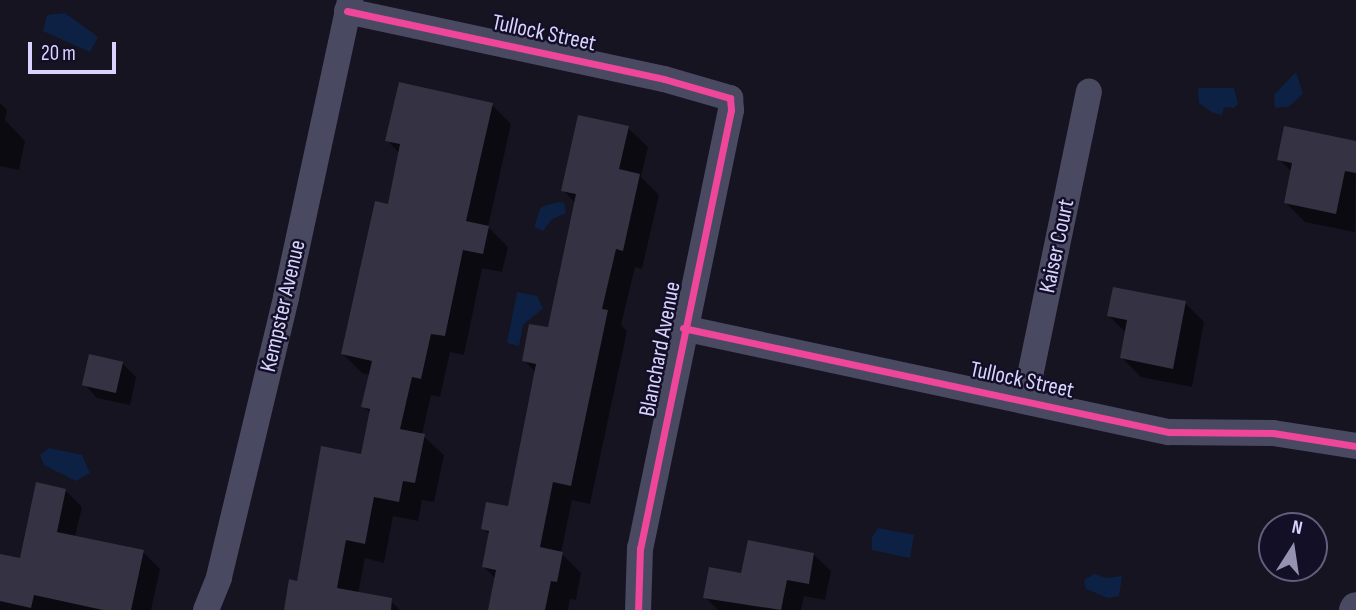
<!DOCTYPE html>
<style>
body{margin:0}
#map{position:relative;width:1356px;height:610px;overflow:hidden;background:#161421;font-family:"Sofia Sans Condensed",sans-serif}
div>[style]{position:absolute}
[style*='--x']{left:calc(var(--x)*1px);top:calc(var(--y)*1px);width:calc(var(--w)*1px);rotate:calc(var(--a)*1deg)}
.water>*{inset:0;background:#0d2144}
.shadow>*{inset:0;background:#0007}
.building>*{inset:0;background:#343243;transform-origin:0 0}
.minor>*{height:26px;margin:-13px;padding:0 13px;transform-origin:13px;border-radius:13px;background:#4a4962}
.tertiary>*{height:32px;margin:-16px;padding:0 16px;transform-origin:16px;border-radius:16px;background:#4a4962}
.cycleway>*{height:7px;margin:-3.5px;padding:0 3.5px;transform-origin:3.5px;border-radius:3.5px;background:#ed469a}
span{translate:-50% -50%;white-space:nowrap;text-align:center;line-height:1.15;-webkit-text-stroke:5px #130f26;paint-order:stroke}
.street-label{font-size:23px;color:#d9d4ff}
.north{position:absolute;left:1258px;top:512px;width:70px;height:70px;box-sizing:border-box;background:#130f26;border:2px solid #625e7d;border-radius:50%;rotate:12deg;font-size:19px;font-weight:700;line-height:28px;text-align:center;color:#d9d4ff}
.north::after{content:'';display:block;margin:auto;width:24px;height:32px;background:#9591b1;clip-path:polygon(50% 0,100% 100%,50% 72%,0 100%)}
.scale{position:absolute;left:28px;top:42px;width:88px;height:32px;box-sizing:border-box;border:4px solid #d9d4ff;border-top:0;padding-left:9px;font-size:21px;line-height:24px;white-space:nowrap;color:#d9d4ff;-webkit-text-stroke:5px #130f26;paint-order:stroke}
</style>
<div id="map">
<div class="water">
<div style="clip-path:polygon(65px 13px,98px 37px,90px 52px,43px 31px,47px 15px)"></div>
<div style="clip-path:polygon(1296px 72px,1303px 94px,1288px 107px,1275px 108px,1274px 95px)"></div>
<div style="clip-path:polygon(1198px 88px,1234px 88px,1238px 104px,1234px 108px,1224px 107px,1222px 115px,1213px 113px,1199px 103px)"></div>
<div style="clip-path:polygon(558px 202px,564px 203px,566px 213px,551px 220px,543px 231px,534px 227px,541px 207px)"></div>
<div style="clip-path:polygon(517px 292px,537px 296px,543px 308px,523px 325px,519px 346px,507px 343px)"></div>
<div style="clip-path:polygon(49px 448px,82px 455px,90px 473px,76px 481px,44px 465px,40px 455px)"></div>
<div style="clip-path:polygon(878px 528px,914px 535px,910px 558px,872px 550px,872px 537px)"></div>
<div style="clip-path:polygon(1094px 574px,1105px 578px,1122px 576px,1119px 596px,1108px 598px,1086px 589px,1084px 580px)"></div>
</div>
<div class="shadow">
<div style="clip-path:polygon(0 103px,7px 110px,5px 120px,25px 141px,19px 170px,0 166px)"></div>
<div style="clip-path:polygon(492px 105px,511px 124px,488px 227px,508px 247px,502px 272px,482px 268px,464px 355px,450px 352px,440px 397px,431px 395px,422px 435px,444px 455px,434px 502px,422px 500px,418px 521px,393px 516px,384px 563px,365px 558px,358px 594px,389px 599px,400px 610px,286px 610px,362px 456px,371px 414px,363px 406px,370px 375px,362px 373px,343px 354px,389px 206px,400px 154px,387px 140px)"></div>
<div style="clip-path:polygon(628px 128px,648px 147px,641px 177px,659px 195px,642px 269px,635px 267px,621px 325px,627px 331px,590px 504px,572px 500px,561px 553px,581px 573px,576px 600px,570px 599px,568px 610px,490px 610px,496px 579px,484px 567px,490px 535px,483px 528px,510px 508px,536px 373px,524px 360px,549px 329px,576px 204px,563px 190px)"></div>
<div style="clip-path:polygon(1356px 143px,1355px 232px,1305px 222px,1286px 203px,1292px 172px,1279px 159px)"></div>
<div style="clip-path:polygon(1185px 303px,1204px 322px,1192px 387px,1141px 377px,1122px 358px,1127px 334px,1109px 316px)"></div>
<div style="clip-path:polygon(122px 363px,136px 377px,130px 405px,97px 398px,84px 384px)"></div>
<div style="clip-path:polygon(65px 490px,82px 507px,75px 537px,143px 552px,160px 569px,151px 610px,0 610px,0 556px,21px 560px)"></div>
<div style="clip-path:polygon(813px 554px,831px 571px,825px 600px,804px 596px,801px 610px,718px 610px,705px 597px,743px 575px)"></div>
</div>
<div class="building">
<div style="clip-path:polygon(399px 82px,493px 103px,466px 221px,489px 226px,483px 254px,463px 250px,445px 336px,431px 334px,421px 379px,412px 377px,400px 429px,425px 434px,415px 483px,403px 481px,399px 502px,374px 497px,365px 544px,346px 540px,337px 588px,392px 598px,391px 610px,284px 610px,289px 579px,297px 581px,321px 446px,361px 454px,370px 409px,361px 407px,372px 361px,341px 354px,375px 201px,388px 204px,400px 144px,385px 141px)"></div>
<div style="clip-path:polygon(578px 115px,629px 126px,619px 169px,640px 174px,623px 251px,616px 249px,602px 309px,608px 310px,571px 486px,553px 482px,540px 547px,563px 552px,557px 582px,551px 581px,545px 610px,488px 610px,496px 570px,482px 567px,489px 531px,481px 529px,486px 502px,508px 506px,536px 364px,522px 361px,529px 324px,548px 327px,576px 194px,561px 191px)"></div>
<div style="clip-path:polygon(1284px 126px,1356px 141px,1356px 173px,1345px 171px,1336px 214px,1284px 203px,1292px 163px,1277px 160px)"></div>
<div style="clip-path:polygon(1113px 287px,1186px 301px,1173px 369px,1120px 358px,1127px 320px,1107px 316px)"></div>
<div style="left:89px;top:354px;width:35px;height:32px;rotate:13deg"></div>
<div style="clip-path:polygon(36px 482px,66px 489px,57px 532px,144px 550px,131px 610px,103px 610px,34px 595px,31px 608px,0 601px,0 554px,20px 558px)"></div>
<div style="clip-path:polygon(748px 540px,814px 553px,809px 584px,787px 580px,781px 610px,703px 598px,709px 567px,741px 573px)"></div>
</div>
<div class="minor">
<div style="--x:347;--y:11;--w:324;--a:12.1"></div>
<div style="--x:664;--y:79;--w:69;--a:16.1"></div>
<div style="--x:730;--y:98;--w:12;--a:85"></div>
<div style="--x:731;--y:110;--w:447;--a:101.7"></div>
<div style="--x:640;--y:548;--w:62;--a:91.8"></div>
<div style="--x:683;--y:328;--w:497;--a:12.1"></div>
<div style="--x:1169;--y:432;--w:104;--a:0.6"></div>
<div style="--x:1273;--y:433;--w:84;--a:8.9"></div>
<div style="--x:1025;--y:400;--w:315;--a:-78.3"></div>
<div style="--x:206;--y:610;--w:35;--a:-68"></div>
<div style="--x:219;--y:577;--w:288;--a:-76.5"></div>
<div style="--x:286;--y:297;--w:304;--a:-77.8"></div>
</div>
<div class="tertiary">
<div style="--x:1355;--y:610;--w:2;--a:-63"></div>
</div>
<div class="cycleway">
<div style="--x:347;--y:11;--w:324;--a:12.1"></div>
<div style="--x:664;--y:79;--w:69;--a:16.1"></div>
<div style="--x:730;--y:98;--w:12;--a:85"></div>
<div style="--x:731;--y:110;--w:447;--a:101.7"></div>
<div style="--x:640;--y:548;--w:62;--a:91.8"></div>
<div style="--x:683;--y:328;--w:497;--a:12.1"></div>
<div style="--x:1169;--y:432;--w:104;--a:0.6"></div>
<div style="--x:1273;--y:433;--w:84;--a:8.9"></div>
</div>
<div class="street-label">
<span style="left:544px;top:33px;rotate:12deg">Tullock Street</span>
<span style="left:1057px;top:246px;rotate:-78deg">Kaiser Court</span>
<span style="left:283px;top:306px;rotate:-77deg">Kempster Avenue</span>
<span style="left:660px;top:349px;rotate:-79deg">Blanchard Avenue</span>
<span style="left:1022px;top:380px;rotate:12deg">Tullock Street</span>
</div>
<div class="north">N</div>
<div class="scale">20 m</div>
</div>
